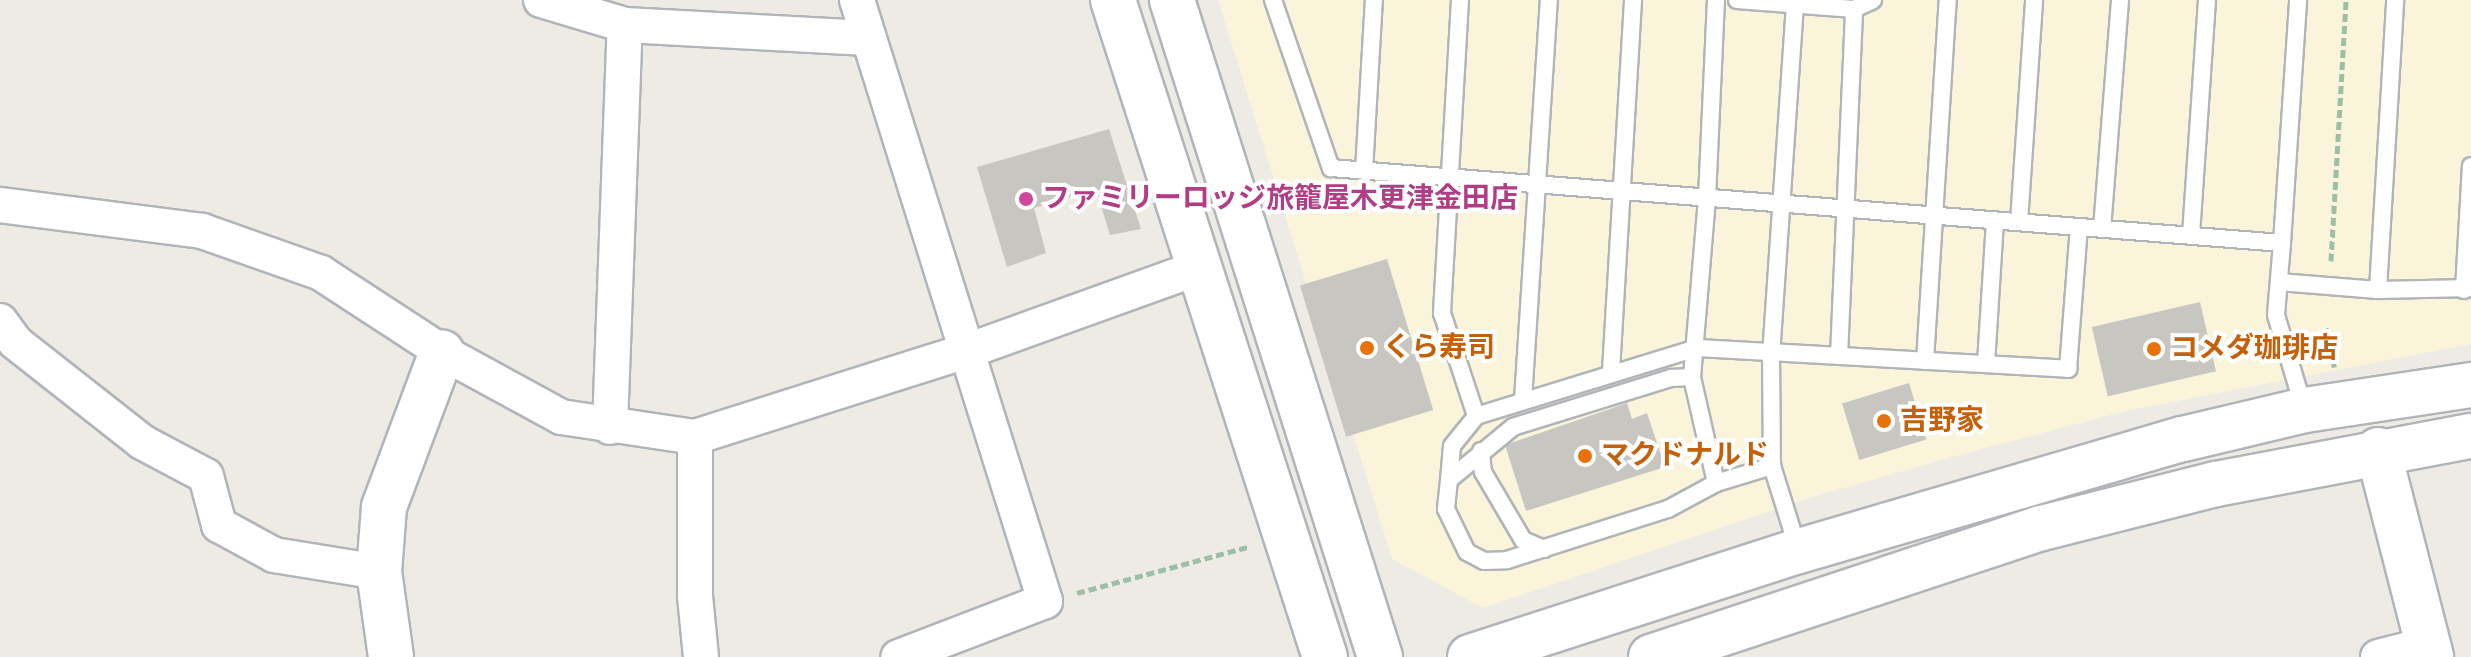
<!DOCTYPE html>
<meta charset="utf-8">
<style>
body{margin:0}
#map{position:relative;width:2471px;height:657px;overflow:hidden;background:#edebe4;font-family:"Sofia Sans Condensed","Noto Sans JP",sans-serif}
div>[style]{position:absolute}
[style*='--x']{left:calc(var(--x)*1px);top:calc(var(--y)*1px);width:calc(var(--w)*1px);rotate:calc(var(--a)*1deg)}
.commercial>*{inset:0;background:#faf4db}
.building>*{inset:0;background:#c8c6c0;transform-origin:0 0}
.path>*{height:5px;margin-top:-2.5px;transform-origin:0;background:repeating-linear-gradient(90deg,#9bc0a6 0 8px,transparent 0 12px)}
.roads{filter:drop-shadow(2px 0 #b1b4b8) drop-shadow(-2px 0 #b1b4b8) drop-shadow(0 2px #b1b4b8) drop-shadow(0 -2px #b1b4b8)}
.lane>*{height:16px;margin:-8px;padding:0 8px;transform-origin:8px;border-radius:8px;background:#fff}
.street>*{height:34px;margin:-17px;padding:0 17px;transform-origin:17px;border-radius:17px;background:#fff}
.secondary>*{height:44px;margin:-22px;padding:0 22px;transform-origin:22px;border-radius:22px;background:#fff}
.dots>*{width:22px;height:22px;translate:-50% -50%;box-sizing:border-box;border:4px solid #fff;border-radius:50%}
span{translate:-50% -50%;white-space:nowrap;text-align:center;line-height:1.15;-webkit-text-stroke:8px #fff;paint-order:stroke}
.hotel-label{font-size:28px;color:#b23c85;font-weight:700}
.left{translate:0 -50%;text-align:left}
.food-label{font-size:28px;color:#c56008;font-weight:700}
</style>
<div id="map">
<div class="commercial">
<div style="clip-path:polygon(1218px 0,2471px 0,2471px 344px,2126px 411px,1963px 454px,1812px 497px,1483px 608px,1392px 559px)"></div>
</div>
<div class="building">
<div style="clip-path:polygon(1109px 129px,1141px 229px,1110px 235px,1096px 190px,1034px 208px,1046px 253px,1007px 267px,977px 167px)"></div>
<div style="left:1387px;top:259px;width:158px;height:91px;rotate:73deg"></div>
<div style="left:2200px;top:302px;width:71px;height:111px;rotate:77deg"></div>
<div style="left:1909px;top:383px;width:59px;height:70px;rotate:73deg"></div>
<div style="clip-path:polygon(1627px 403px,1632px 419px,1647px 413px,1665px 467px,1526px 511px,1505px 445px)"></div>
</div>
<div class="path">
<div style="--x:2331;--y:261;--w:261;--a:-86.7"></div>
<div style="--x:2326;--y:328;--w:40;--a:78"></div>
<div style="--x:1077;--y:593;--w:177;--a:-15.1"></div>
</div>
<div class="roads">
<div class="lane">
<div style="--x:1273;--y:0;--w:178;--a:71"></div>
<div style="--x:1331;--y:168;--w:954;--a:4.51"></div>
<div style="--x:2282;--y:243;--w:72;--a:94.8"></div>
<div style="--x:2276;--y:315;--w:98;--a:73.4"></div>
<div style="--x:1460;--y:0;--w:314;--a:93.3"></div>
<div style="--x:1442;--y:313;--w:108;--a:71.7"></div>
<div style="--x:1476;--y:416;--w:231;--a:-17.1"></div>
<div style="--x:1697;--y:348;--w:372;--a:3.2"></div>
<div style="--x:2068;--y:369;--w:142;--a:-85.6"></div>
<div style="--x:1737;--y:0;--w:117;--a:4.4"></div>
<div style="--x:1854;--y:9;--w:21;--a:-25"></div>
<div style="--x:1795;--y:4;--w:351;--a:93.9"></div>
<div style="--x:1771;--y:354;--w:112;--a:89.5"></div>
<div style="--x:1772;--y:466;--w:87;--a:72.6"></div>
<div style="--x:1364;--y:171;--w:171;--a:-86.7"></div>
<div style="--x:2019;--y:222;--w:223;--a:-86.1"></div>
<div style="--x:2102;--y:229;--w:230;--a:-85.5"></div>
<div style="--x:2191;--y:235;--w:236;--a:-86.1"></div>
<div style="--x:2282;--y:243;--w:244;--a:-86.2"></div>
<div style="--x:2279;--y:282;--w:99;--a:4.6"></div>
<div style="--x:2378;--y:290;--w:93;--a:-1.2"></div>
<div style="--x:2378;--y:290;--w:290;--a:-86.6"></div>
<div style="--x:2464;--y:290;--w:124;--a:-86.8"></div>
<div style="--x:1839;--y:356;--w:347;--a:-87.5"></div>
<div style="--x:1925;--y:361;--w:362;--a:-86.4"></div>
<div style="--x:1986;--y:364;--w:144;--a:-86.4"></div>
<div style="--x:1611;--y:371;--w:372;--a:-86.6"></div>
<div style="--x:1692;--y:377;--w:180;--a:-85.2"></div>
<div style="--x:1707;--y:198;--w:198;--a:-87.4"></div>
<div style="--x:1523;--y:400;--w:401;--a:-86.3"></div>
<div style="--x:1481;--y:451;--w:21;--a:85"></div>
<div style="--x:1483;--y:472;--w:79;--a:59.5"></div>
<div style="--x:1523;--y:540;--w:23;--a:23"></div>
<div style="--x:1449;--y:480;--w:34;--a:-85"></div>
<div style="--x:1452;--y:446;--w:38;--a:-51"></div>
<div style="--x:1716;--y:483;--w:109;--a:-102.8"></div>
<div style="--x:1692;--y:377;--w:21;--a:177"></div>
<div style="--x:1671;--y:378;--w:165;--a:162.8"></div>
<div style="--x:1513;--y:427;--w:83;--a:140.4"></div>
<div style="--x:1449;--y:480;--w:29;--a:96"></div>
<div style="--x:1446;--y:509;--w:48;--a:64"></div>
<div style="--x:1467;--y:552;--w:19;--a:28"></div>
<div style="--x:1484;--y:561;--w:23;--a:-2"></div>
<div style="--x:1507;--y:560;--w:169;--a:-17.6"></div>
<div style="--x:1668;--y:509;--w:55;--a:-28.4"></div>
<div style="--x:1716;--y:483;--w:59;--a:-16.9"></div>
</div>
<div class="street">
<div style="--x:541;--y:0;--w:88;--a:16.6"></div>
<div style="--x:625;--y:25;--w:242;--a:3.1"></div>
<div style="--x:857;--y:0;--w:630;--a:72.63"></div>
<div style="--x:1045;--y:601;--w:157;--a:159.1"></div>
<div style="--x:0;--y:205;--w:204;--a:7.3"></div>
<div style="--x:202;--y:231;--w:126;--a:19.4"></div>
<div style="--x:321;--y:273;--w:145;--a:33.1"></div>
<div style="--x:442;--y:352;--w:136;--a:28.6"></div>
<div style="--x:561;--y:417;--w:135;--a:8.5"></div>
<div style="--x:695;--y:437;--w:288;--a:-17.6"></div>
<div style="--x:970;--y:350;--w:245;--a:-19.8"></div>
<div style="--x:0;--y:321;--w:26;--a:54"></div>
<div style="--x:15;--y:342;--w:162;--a:38.2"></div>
<div style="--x:142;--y:442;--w:72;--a:28"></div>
<div style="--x:206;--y:476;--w:51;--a:75.1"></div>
<div style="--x:219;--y:525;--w:63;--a:28.6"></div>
<div style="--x:274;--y:555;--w:106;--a:9.2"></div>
<div style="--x:610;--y:427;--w:402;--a:-87.9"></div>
<div style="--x:695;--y:437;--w:159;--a:90"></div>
<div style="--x:695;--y:596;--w:61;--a:84.4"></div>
<div style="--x:2378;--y:657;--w:49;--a:-14.3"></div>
</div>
<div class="secondary">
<div style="--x:1113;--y:0;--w:690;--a:72.12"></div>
<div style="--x:1172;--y:0;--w:689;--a:72.43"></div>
<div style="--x:2378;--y:450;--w:214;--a:75.6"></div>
<div style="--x:391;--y:657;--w:86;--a:-98"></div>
<div style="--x:379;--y:572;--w:65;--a:-85.6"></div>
<div style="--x:384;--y:507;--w:165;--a:-69.5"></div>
<div style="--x:1470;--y:657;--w:346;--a:-17.9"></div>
<div style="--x:1799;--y:551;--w:400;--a:-16.3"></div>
<div style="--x:2183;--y:439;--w:125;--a:-13.4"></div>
<div style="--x:2305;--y:410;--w:168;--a:-8.6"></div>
<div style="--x:1651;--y:657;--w:412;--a:-18.3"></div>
<div style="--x:2042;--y:528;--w:179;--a:-14.2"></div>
<div style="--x:2216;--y:484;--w:259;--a:-10.7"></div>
</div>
</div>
<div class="dots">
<div style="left:1026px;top:199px;background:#d1479c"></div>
<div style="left:1367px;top:348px;background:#e8710a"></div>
<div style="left:2154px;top:349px;background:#e8710a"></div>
<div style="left:1884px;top:421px;background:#e8710a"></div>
<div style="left:1585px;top:456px;background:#e8710a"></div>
</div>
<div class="hotel-label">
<span class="left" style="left:1042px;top:199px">ファミリーロッジ旅籠屋木更津金田店</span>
</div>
<div class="food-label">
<span class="left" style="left:1383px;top:348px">くら寿司</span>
<span class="left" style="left:2170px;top:349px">コメダ珈琲店</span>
<span class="left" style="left:1900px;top:421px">吉野家</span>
<span class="left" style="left:1601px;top:456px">マクドナルド</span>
</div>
</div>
